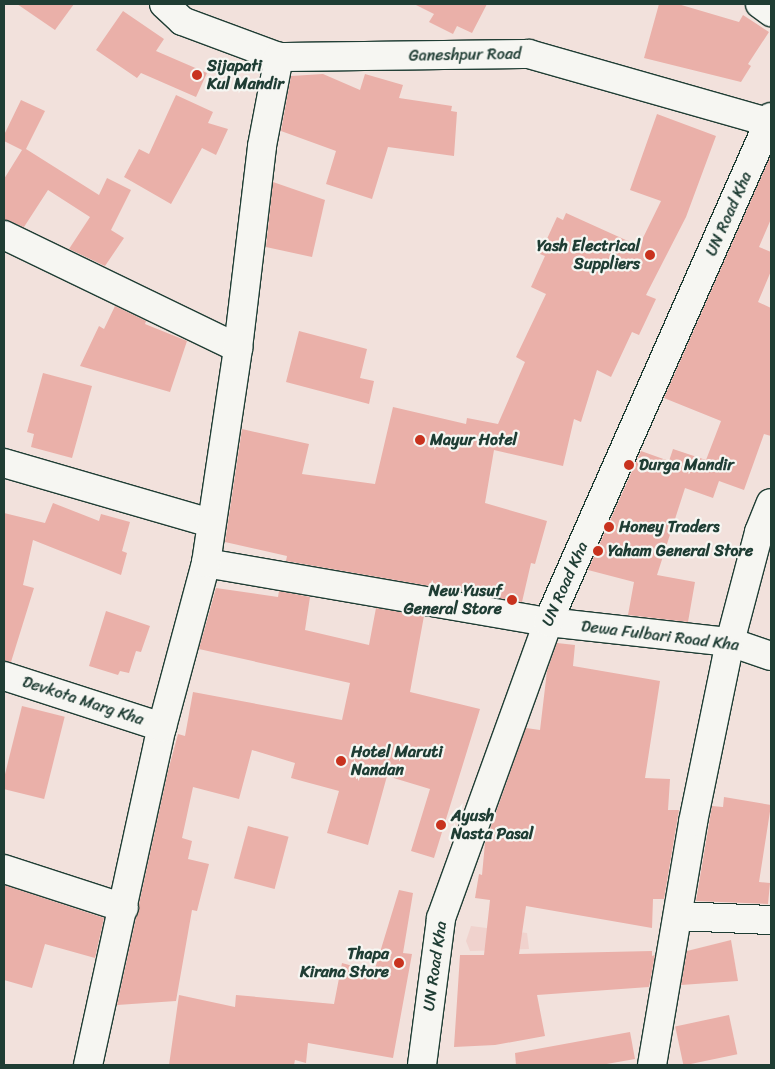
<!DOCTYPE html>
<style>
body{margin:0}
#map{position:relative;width:775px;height:1069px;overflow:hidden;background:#f2e1dc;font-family:Sriracha,sans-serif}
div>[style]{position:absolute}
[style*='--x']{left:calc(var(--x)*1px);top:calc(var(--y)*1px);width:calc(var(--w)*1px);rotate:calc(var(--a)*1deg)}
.built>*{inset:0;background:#f0d2cd}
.building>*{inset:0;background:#eab0a9;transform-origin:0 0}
.roads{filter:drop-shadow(1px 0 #1f3d34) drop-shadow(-1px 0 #1f3d34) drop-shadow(0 1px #1f3d34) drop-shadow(0 -1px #1f3d34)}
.minor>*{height:28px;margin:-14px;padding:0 14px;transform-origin:14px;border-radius:14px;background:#f6f6f2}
.dots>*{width:14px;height:14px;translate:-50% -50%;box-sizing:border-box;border:2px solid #f6f6f2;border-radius:50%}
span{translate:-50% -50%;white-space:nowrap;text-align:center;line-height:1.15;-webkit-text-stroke:4.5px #f6f6f2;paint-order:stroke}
.street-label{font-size:16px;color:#1f3d34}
.poi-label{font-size:16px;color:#1f3d34;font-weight:700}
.left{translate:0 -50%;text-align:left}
.right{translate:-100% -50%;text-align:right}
.frame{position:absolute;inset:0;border:5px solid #1f3d34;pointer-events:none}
</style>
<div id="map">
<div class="built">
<div style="clip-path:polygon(471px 926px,527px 933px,529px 949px,470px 951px,466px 941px)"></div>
</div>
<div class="building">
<div style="clip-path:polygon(17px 4px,74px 4px,55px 30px)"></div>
<div style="clip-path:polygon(414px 4px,487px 4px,472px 33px,457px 26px,453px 34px,429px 22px,434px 14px)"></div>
<div style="clip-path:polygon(659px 4px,678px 4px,739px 22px,743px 15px,769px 32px,748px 64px,751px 66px,741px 82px,644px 58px)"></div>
<div style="clip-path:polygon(123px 11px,164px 39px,156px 51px,207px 73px,196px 97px,141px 73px,137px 78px,96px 50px)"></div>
<div style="clip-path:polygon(323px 74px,360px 90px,365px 74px,403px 85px,399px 98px,452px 106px,451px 111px,457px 112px,454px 156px,388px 147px,372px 199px,326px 184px,336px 151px,281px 131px,291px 76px)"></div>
<div style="clip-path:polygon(176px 95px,213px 112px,208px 123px,228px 129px,216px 155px,202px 148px,171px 204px,124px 177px,139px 149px,149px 154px)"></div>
<div style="clip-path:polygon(21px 100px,45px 111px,26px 149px,99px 195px,107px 178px,131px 190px,111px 230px,124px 238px,105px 266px,69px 249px,90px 217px,48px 190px,24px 227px,4px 220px,4px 179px,22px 150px,4px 141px,4px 135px)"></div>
<div style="clip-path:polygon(657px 114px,716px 136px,686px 217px,646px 295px,656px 299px,639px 335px,632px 332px,611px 377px,597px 370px,581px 422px,574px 419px,563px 466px,494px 450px,485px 503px,547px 521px,535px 564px,531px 563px,522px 602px,286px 561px,287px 556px,225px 542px,242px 429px,309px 444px,302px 474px,375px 484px,393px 407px,466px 424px,467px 418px,498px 424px,525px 362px,516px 357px,546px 294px,531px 287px,545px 256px,540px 254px,557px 217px,563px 220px,566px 213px,639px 246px,661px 201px,630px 190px)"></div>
<div style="clip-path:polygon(771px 155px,771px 219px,759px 247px,771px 252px,771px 271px,758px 302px,771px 308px,771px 436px,764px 434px,744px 490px,719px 481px,713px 498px,685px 488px,657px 575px,695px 582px,688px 622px,628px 615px,634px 582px,588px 570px,641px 451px,669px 461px,673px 449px,706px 460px,721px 421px,664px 398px)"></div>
<div style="clip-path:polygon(273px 182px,325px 200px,312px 257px,266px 247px)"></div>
<div style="clip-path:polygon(115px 306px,146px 321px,145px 324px,187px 341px,170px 392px,80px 366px,99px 326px,104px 329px)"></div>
<div style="clip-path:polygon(299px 331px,367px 349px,360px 378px,374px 381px,369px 404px,286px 382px)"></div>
<div style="clip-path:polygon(43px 373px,92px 386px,72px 458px,31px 447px,34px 434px,27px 432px)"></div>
<div style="clip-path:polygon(53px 503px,99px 521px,101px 514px,130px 522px,122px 551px,127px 553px,121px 575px,33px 540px,23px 585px,34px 588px,11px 662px,4px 661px,4px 513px,45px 523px)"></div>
<div style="clip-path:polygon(216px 588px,278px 597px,279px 591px,310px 597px,305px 630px,369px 645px,376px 608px,424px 616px,410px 692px,480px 709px,434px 858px,411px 851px,430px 789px,387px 776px,368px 845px,327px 833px,339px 791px,291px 778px,295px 763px,252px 750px,239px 799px,193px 787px,182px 838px,192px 841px,188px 859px,209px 864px,197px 911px,192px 910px,176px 1001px,117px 1005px,168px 771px,178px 734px,185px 736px,193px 692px,342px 720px,350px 683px,199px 649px)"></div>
<div style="clip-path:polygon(106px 611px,150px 626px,141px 652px,136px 651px,129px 673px,120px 671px,118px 675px,89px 666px)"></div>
<div style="clip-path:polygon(557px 643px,575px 645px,573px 666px,660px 681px,645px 778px,670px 779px,668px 810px,679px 810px,664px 899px,653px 899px,652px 928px,526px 906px,519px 954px,652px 951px,652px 956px,655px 955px,649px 987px,537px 995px,545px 1036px,495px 1045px,454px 1047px,460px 955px,484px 955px,490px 900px,475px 898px,479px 874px,482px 875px,485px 843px,526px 728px,540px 730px,547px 671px)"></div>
<div style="left:22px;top:706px;width:44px;height:85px;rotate:14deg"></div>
<div style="clip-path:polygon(724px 797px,771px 805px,759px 882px,770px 883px,768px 904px,696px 901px,712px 806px,723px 807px)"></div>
<div style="left:248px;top:826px;width:42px;height:54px;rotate:15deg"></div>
<div style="clip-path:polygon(4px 885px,104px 918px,95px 958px,45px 944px,32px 988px,4px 980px)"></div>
<div style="clip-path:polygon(399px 890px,413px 893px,403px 953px,412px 954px,393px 1058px,308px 1043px,306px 1063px,295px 1060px,294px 1065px,169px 1065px,179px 995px,235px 1007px,236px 995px,334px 1004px,342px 963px,374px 972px)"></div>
<div style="clip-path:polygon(731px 940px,738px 981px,681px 985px,687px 951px)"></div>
<div style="left:729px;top:1015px;width:40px;height:55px;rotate:78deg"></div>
<div style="clip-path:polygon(630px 1032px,635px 1059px,601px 1065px,516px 1065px,515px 1053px)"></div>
</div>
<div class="roads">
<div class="minor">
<div style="--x:164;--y:4;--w:25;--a:43"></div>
<div style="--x:182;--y:21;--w:103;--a:20.4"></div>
<div style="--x:279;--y:57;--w:250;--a:-0.7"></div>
<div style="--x:529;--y:54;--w:252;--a:15.9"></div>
<div style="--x:760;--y:4;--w:14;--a:36"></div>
<div style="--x:4;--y:235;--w:260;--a:25.8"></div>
<div style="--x:4;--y:463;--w:215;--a:16.2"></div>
<div style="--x:206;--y:563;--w:347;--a:9.8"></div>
<div style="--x:548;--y:622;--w:183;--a:6.3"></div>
<div style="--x:730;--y:642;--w:43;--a:18.9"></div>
<div style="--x:4;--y:676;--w:166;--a:17.9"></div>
<div style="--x:4;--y:869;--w:126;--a:18"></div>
<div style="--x:678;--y:916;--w:93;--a:2.5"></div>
<div style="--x:88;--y:1065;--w:346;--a:-77.7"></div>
<div style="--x:162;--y:727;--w:170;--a:-75"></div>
<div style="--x:206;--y:563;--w:217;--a:-81.5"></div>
<div style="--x:238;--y:348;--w:203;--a:-83.2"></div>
<div style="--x:262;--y:146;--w:91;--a:-79.2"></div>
<div style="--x:422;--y:1065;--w:148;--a:-82.6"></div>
<div style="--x:441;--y:918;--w:315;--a:-70.1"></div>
<div style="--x:548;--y:622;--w:552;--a:-66.17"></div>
<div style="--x:652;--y:1065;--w:246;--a:-80.4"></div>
<div style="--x:693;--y:822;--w:184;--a:-78.4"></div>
<div style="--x:730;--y:642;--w:114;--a:-75.2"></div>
<div style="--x:759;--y:532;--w:31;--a:-68"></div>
</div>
</div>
<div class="dots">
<div style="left:197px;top:75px;background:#c8321e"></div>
<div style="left:650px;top:255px;background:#c8321e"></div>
<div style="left:420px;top:440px;background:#c8321e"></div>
<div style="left:629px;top:465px;background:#c8321e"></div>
<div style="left:609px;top:527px;background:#c8321e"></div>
<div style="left:598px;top:551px;background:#c8321e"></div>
<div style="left:512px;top:600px;background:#c8321e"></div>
<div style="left:341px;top:761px;background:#c8321e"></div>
<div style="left:441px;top:825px;background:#c8321e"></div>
<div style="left:399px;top:963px;background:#c8321e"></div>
</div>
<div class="street-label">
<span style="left:465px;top:55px;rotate:-1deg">Ganeshpur Road</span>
<span style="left:729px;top:214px;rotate:-66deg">UN Road Kha</span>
<span style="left:565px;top:584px;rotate:-66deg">UN Road Kha</span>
<span style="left:660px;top:636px;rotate:7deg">Dewa Fulbari Road Kha</span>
<span style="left:83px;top:701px;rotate:18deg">Devkota Marg Kha</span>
<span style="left:435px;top:966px;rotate:-82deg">UN Road Kha</span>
</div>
<div class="poi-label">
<span class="left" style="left:207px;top:75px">Sijapati<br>Kul Mandir</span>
<span class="right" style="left:640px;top:255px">Yash Electrical<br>Suppliers</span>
<span class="left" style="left:430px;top:440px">Mayur Hotel</span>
<span class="left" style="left:639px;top:465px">Durga Mandir</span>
<span class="left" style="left:619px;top:527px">Honey Traders</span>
<span class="left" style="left:608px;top:551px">Yaham General Store</span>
<span class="right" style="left:502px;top:600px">New Yusuf<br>General Store</span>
<span class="left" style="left:351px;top:761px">Hotel Maruti<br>Nandan</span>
<span class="left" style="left:451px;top:825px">Ayush<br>Nasta Pasal</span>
<span class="right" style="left:389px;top:963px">Thapa<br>Kirana Store</span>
</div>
<div class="frame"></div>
</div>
